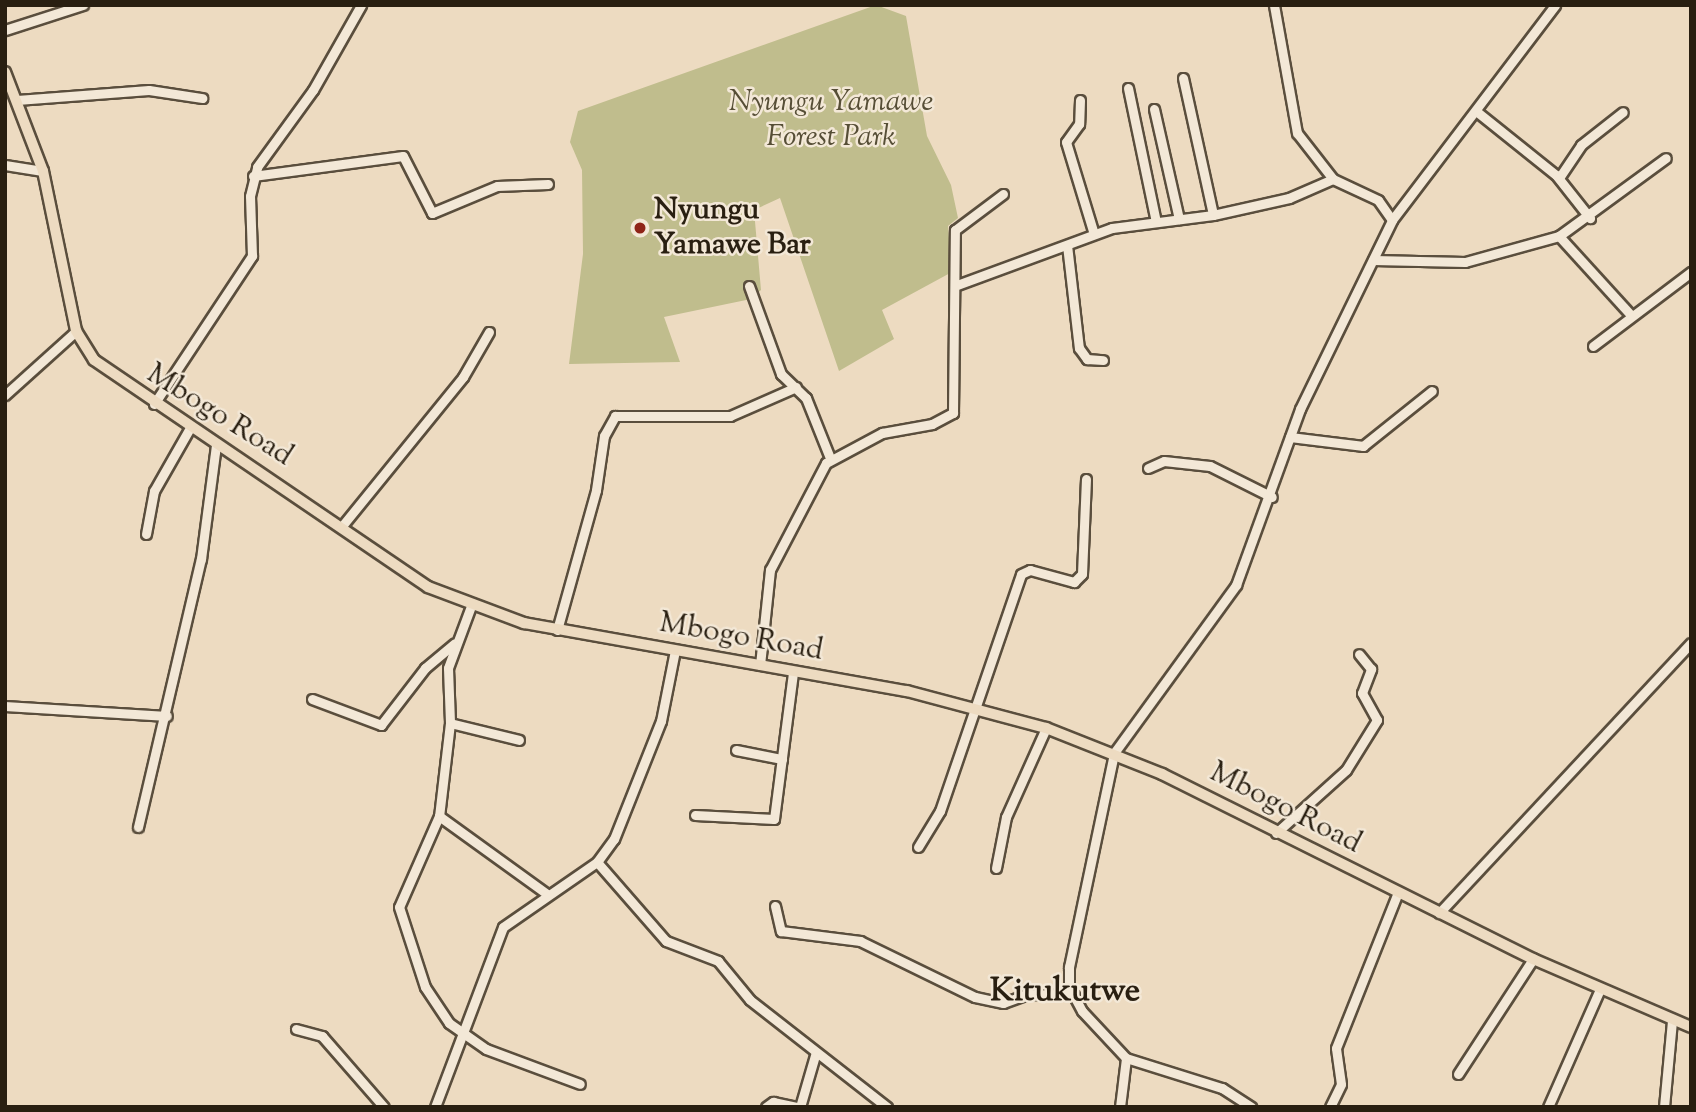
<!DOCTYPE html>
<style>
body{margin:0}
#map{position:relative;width:1696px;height:1112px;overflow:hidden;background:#eddbc1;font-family:"Sorts Mill Goudy",serif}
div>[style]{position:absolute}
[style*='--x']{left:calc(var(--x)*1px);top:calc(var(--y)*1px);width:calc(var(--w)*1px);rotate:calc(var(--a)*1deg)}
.green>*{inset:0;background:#c0bd8d}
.roads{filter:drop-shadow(2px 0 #5a4e3d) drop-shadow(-2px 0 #5a4e3d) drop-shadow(0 2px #5a4e3d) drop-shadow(0 -2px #5a4e3d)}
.minor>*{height:9px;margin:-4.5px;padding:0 4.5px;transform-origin:4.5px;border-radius:4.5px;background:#f3e8d7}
.major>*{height:10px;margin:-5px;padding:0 5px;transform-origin:5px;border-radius:5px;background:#eddbc1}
.dots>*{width:19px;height:19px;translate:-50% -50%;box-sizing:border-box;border:4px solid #f3e8d7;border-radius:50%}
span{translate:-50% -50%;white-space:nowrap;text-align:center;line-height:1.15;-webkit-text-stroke:5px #f3e8d7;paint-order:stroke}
.park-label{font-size:30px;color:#564e36;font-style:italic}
.poi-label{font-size:30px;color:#291f11;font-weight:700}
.left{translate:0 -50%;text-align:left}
.street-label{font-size:30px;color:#291f11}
.quarter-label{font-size:33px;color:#291f11;font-weight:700}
.frame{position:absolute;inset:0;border:7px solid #291f11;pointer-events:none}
</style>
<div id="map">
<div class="green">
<div style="clip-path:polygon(876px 5px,906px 16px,927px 136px,951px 185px,958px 218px,948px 226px,952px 272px,882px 310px,894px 339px,839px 371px,780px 198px,754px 210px,761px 290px,751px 299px,664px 317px,680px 362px,569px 364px,583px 254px,582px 170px,570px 142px,578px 111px)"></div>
</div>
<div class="roads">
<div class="minor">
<div style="--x:5;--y:30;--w:82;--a:-17.8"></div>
<div style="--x:1183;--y:78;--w:140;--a:77.6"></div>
<div style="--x:1128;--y:88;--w:137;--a:78.2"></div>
<div style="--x:17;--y:100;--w:132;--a:-4.3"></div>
<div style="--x:149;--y:90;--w:54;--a:8.6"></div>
<div style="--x:1080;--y:100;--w:24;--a:92"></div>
<div style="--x:1079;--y:124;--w:22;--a:126"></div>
<div style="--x:1066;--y:142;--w:96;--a:73.1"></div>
<div style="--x:1154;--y:109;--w:113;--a:77.2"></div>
<div style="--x:1476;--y:111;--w:102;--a:38.7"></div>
<div style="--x:1556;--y:175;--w:55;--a:51.7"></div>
<div style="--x:5;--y:165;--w:38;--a:9"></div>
<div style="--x:253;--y:176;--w:151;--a:-7.6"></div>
<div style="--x:403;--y:156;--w:64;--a:63"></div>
<div style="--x:432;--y:213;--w:70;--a:-22.6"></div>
<div style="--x:497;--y:186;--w:51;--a:-2.2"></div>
<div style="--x:1559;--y:178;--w:40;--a:-56"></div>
<div style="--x:1581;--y:145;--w:53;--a:-38.2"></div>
<div style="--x:1392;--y:220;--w:270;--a:-52.8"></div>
<div style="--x:1559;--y:236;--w:107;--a:47.7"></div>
<div style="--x:1067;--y:245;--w:104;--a:83.4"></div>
<div style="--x:1079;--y:348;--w:14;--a:54"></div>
<div style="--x:1087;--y:359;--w:16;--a:4"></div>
<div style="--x:1373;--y:260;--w:92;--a:1.2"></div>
<div style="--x:1465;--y:262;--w:98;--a:-15.5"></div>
<div style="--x:1559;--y:236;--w:132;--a:-36.1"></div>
<div style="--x:957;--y:285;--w:165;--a:-20.2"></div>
<div style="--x:1112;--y:228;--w:102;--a:-7.3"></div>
<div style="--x:1213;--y:215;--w:78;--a:-12.6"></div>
<div style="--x:1289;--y:198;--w:48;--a:-23.4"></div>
<div style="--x:749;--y:286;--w:94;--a:70"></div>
<div style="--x:781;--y:374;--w:35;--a:44"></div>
<div style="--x:806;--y:398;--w:65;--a:68.2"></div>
<div style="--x:1593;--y:346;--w:123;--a:-37.1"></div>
<div style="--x:5;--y:395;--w:96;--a:-42"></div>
<div style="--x:154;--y:404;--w:178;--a:-56.5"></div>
<div style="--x:252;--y:256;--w:60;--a:-91.9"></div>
<div style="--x:250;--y:196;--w:30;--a:-76"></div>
<div style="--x:257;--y:167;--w:95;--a:-54"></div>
<div style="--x:313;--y:90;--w:98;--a:-60.5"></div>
<div style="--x:1290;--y:437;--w:74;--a:7"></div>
<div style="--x:1363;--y:446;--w:88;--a:-38.6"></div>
<div style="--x:1148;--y:468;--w:17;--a:-24"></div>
<div style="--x:1164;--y:461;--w:46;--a:6.2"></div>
<div style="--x:1210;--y:466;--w:69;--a:26.6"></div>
<div style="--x:342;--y:526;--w:192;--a:-50.9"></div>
<div style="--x:463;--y:377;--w:52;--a:-60"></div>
<div style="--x:146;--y:534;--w:44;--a:-79.5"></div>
<div style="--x:154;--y:491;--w:73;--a:-60.3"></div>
<div style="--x:471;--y:606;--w:66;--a:110.4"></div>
<div style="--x:448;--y:668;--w:55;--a:87.9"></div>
<div style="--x:450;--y:723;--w:94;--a:96.7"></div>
<div style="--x:439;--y:816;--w:99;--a:113.7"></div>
<div style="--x:399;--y:907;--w:84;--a:72"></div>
<div style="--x:425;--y:987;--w:43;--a:56.3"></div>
<div style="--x:449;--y:1023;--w:45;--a:35.1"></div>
<div style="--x:486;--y:1049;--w:100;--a:20.4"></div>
<div style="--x:557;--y:630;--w:145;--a:-74.4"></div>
<div style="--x:596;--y:490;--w:55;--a:-81.6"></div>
<div style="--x:604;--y:436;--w:23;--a:-61"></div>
<div style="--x:615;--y:416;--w:115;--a:0"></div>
<div style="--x:730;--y:416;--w:72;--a:-23.7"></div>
<div style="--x:760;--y:665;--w:96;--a:-84"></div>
<div style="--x:770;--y:570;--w:121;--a:-62.4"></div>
<div style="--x:826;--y:463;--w:64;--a:-28.2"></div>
<div style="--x:882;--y:433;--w:51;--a:-10.2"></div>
<div style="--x:932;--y:424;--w:24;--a:-28"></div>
<div style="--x:953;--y:413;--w:183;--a:-89.4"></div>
<div style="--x:955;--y:230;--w:60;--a:-36.9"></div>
<div style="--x:312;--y:699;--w:74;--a:20.6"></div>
<div style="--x:381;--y:725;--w:72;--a:-52.3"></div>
<div style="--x:425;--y:668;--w:38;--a:-40"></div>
<div style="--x:5;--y:706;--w:162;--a:3.5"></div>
<div style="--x:450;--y:723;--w:71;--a:13.8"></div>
<div style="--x:736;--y:750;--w:47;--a:11.1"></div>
<div style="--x:695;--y:815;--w:79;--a:2.9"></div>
<div style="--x:774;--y:819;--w:147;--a:-82.6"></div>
<div style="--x:439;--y:816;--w:133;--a:35.8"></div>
<div style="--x:138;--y:827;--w:275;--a:-76.8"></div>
<div style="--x:201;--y:559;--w:115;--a:-82.5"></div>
<div style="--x:1276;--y:833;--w:94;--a:-42"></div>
<div style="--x:1346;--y:770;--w:59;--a:-58.2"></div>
<div style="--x:1377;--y:720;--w:31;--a:-119"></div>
<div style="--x:1362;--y:693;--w:26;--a:-69"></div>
<div style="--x:1371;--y:669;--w:19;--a:-129"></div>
<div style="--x:918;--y:847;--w:42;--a:-58.6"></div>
<div style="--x:940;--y:811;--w:250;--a:-71.1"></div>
<div style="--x:1021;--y:574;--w:10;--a:-24"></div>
<div style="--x:1030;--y:570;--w:46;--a:15.3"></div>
<div style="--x:1074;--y:582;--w:11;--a:-45"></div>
<div style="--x:1082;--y:574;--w:95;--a:-87.6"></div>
<div style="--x:597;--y:862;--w:105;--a:48.9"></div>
<div style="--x:666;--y:941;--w:56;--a:21"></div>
<div style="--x:718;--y:961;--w:50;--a:50.6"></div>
<div style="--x:750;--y:1000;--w:174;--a:38"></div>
<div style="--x:996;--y:868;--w:52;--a:-78.9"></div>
<div style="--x:1006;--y:817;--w:98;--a:-65.8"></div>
<div style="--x:775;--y:906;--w:26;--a:77"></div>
<div style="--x:781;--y:931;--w:80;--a:7.2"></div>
<div style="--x:860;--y:941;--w:128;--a:26"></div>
<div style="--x:975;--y:997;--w:29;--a:12"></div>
<div style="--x:1003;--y:1003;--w:27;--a:-20"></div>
<div style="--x:1028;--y:994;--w:46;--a:1.2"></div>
<div style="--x:1439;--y:913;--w:369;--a:-47"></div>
<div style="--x:296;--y:1029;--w:27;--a:15"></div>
<div style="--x:322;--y:1036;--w:94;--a:48.9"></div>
<div style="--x:1126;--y:1058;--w:101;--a:17.4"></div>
<div style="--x:1222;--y:1088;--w:35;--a:33"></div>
<div style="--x:1458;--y:1074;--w:137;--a:-56.9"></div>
<div style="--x:435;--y:1107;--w:192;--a:-69.3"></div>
<div style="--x:503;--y:927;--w:114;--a:-34.7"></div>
<div style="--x:597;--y:862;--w:29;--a:-54"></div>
<div style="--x:614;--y:839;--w:127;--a:-68.3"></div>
<div style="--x:661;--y:721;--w:72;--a:-78.8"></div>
<div style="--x:766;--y:1107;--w:9;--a:-36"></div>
<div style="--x:773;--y:1102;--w:24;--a:12"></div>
<div style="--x:800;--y:1107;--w:57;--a:-73.8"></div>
<div style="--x:1120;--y:1107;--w:49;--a:-83"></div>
<div style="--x:1126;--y:1058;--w:64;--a:-133.1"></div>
<div style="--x:1082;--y:1011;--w:27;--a:-118"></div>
<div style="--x:1069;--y:987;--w:20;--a:-90"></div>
<div style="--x:1069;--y:967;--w:219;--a:-78.1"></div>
<div style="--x:1114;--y:753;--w:208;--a:-54"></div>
<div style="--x:1236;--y:585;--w:187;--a:-70"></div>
<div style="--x:1300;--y:409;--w:210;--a:-64"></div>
<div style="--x:1392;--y:220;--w:24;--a:-125"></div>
<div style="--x:1378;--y:200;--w:50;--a:-155"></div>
<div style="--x:1333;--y:179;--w:58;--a:-128"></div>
<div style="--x:1297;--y:133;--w:130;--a:-100.2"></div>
<div style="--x:1330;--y:1107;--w:25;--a:-64"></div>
<div style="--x:1341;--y:1084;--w:36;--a:-98"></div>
<div style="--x:1336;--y:1048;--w:168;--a:-68.3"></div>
<div style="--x:1548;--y:1107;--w:129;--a:-66.2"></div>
<div style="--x:1664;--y:1107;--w:87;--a:-84.7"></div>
</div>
<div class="major">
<div style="--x:5;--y:72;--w:106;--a:69"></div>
<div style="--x:43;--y:171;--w:163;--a:78.3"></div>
<div style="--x:76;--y:331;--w:34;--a:58"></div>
<div style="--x:94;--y:360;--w:404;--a:34.2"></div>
<div style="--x:428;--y:587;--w:103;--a:20.6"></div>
<div style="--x:524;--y:623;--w:389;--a:10.1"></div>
<div style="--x:907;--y:691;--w:144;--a:14.9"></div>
<div style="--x:1046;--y:728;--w:125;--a:21.6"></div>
<div style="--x:1162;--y:774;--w:415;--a:26.5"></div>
<div style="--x:1533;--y:959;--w:172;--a:23.3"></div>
</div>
</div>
<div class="dots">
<div style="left:640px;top:228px;background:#8f2418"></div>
</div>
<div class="park-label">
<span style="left:831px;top:120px">Nyungu Yamawe<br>Forest Park</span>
</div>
<div class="poi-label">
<span class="left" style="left:654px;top:228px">Nyungu<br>Yamawe Bar</span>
</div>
<div class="street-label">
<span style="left:219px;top:416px;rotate:32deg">Mbogo Road</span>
<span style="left:741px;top:638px;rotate:10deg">Mbogo Road</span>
<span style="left:1285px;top:809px;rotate:27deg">Mbogo Road</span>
</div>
<div class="quarter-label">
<span style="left:1065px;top:993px">Kitukutwe</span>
</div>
<div class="frame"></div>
</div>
